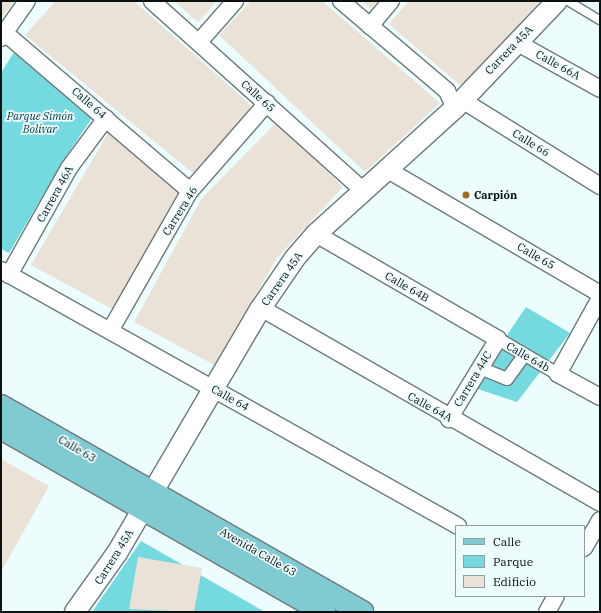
<!DOCTYPE html>
<meta charset="utf-8">
<style>
body{margin:0}
#map{position:relative;width:601px;height:613px;overflow:hidden;background:#edfdfe;font-family:"IBM Plex Serif",serif}
div>[style]{position:absolute}
[style*='--x']{left:calc(var(--x)*1px);top:calc(var(--y)*1px);width:calc(var(--w)*1px);rotate:calc(var(--a)*1deg)}
.green>*{inset:0;background:#75d9e0}
.building>*{inset:0;background:#eae1d7}
.roads{filter:drop-shadow(1px 0 #6c7a7b) drop-shadow(-1px 0 #6c7a7b) drop-shadow(0 1px #6c7a7b) drop-shadow(0 -1px #6c7a7b)}
.service>*{height:8px;margin:-4px;padding:0 4px;transform-origin:4px;border-radius:4px;background:#fff}
.pedestrian>*{height:12px;margin:-6px;padding:0 6px;transform-origin:6px;border-radius:6px;background:#fff}
.minor>*{height:16px;margin:-8px;padding:0 8px;transform-origin:8px;border-radius:8px;background:#fff}
.tertiary>*{height:20px;margin:-10px;padding:0 10px;transform-origin:10px;border-radius:10px;background:#fff}
.primary>*{height:22px;margin:-11px;padding:0 11px;transform-origin:11px;border-radius:11px;background:#7fcbd1}
.dots>*{width:11px;height:11px;translate:-50% -50%;box-sizing:border-box;border:2px solid #edfdfe;border-radius:50%}
span{translate:-50% -50%;white-space:nowrap;text-align:center;line-height:1.15;-webkit-text-stroke:3.5px #edfdfe;paint-order:stroke}
.street-label{font-size:11px;color:#0b1011}
.park-label{font-size:11px;color:#00383c;font-style:italic}
.poi-label{font-size:11px;color:#0b1011;font-weight:700}
.left{translate:0 -50%;text-align:left}
.frame{position:absolute;inset:0;border:2px solid #0b1011;pointer-events:none}
.legend{position:absolute;left:455px;top:525px;width:130px;height:72px;box-sizing:border-box;background:#edfdfe;border:1px solid #939e9f;margin:0;padding:5px 7px;list-style:none;font-size:12px;color:#0b1011}
.legend li{display:flex;align-items:center;gap:8px;height:20px}
.legend b{width:20px;border:1px solid #939e9f}
</style>
<div id="map">
<div class="green">
<div style="clip-path:polygon(14px 52px,94px 115px,65px 158px,9px 253px,1px 249px,1px 73px)"></div>
<div style="clip-path:polygon(526px 307px,570px 333px,517px 402px,472px 387px)"></div>
<div style="clip-path:polygon(141px 541px,265px 612px,92px 612px)"></div>
</div>
<div class="building">
<div style="clip-path:polygon(1px 1px,14px 1px,1px 19px)"></div>
<div style="clip-path:polygon(56px 1px,134px 1px,253px 107px,194px 174px,25px 35px)"></div>
<div style="clip-path:polygon(174px 1px,217px 1px,198px 22px)"></div>
<div style="clip-path:polygon(251px 1px,322px 1px,440px 103px,365px 172px,219px 35px)"></div>
<div style="clip-path:polygon(362px 1px,378px 1px,371px 9px)"></div>
<div style="clip-path:polygon(409px 1px,540px 1px,463px 88px,389px 24px)"></div>
<div style="clip-path:polygon(277px 122px,343px 187px,276px 259px,216px 366px,134px 322px,202px 198px)"></div>
<div style="clip-path:polygon(111px 128px,182px 193px,112px 309px,31px 265px)"></div>
<div style="clip-path:polygon(1px 459px,49px 486px,1px 572px)"></div>
<div style="clip-path:polygon(138px 557px,202px 568px,194px 612px,129px 609px)"></div>
</div>
<div class="roads">
<div class="service">
<div style="--x:568;--y:1;--w:37;--a:31"></div>
</div>
<div class="pedestrian">
<div style="--x:498;--y:339;--w:69;--a:30.3"></div>
<div style="--x:480;--y:368;--w:29;--a:22"></div>
<div style="--x:507;--y:379;--w:29;--a:-54"></div>
</div>
<div class="minor">
<div style="--x:152;--y:1;--w:285;--a:41.9"></div>
<div style="--x:341;--y:1;--w:139;--a:40.3"></div>
<div style="--x:447;--y:91;--w:19;--a:65"></div>
<div style="--x:370;--y:26;--w:33;--a:-50"></div>
<div style="--x:5;--y:33;--w:243;--a:40.5"></div>
<div style="--x:1;--y:38;--w:45;--a:-54.9"></div>
<div style="--x:199;--y:42;--w:55;--a:-48.7"></div>
<div style="--x:516;--y:42;--w:96;--a:29.2"></div>
<div style="--x:462;--y:100;--w:163;--a:31.9"></div>
<div style="--x:388;--y:170;--w:246;--a:30.3"></div>
<div style="--x:316;--y:234;--w:210;--a:30"></div>
<div style="--x:498;--y:339;--w:94;--a:121.5"></div>
<div style="--x:1;--y:270;--w:524;--a:29.26"></div>
<div style="--x:9;--y:275;--w:123;--a:-60.7"></div>
<div style="--x:69;--y:168;--w:62;--a:-53.5"></div>
<div style="--x:600;--y:298;--w:87;--a:118.9"></div>
<div style="--x:558;--y:374;--w:48;--a:28.7"></div>
<div style="--x:261;--y:308;--w:391;--a:29.9"></div>
<div style="--x:110;--y:331;--w:161;--a:-60.3"></div>
<div style="--x:190;--y:191;--w:117;--a:-48.8"></div>
<div style="--x:584;--y:548;--w:32;--a:-60"></div>
<div style="--x:547;--y:612;--w:18;--a:-61"></div>
</div>
<div class="tertiary">
<div style="--x:75;--y:612;--w:72;--a:-54.6"></div>
<div style="--x:117;--y:553;--w:284;--a:-59.6"></div>
<div style="--x:261;--y:308;--w:60;--a:-55.8"></div>
<div style="--x:295;--y:258;--w:32;--a:-49"></div>
<div style="--x:316;--y:234;--w:188;--a:-42.2"></div>
<div style="--x:455;--y:108;--w:148;--a:-46.4"></div>
</div>
<div class="primary">
<div style="--x:1;--y:406;--w:416;--a:29.7"></div>
<div style="--x:1;--y:428;--w:372;--a:29.7"></div>
</div>
</div>
<div class="dots">
<div style="left:466px;top:195px;background:#9f6b23"></div>
</div>
<div class="street-label">
<span style="left:509px;top:50px;rotate:-46deg">Carrera 45A</span>
<span style="left:558px;top:65px;rotate:29deg">Calle 66A</span>
<span style="left:258px;top:96px;rotate:42deg">Calle 65</span>
<span style="left:89px;top:103px;rotate:41deg">Calle 64</span>
<span style="left:531px;top:143px;rotate:32deg">Calle 66</span>
<span style="left:55px;top:194px;rotate:-61deg">Carrera 46A</span>
<span style="left:180px;top:211px;rotate:-58deg">Carrera 46</span>
<span style="left:536px;top:256px;rotate:30deg">Calle 65</span>
<span style="left:282px;top:279px;rotate:-55deg">Carrera 45A</span>
<span style="left:407px;top:287px;rotate:30deg">Calle 64B</span>
<span style="left:528px;top:357px;rotate:30deg">Calle 64b</span>
<span style="left:473px;top:379px;rotate:-59deg">Carrera 44C</span>
<span style="left:230px;top:398px;rotate:29deg">Calle 64</span>
<span style="left:430px;top:407px;rotate:29deg">Calle 64A</span>
<span style="left:77px;top:449px;rotate:30deg">Calle 63</span>
<span style="left:258px;top:552px;rotate:30deg">Avenida Calle 63</span>
<span style="left:114px;top:557px;rotate:-58deg">Carrera 45A</span>
</div>
<div class="park-label">
<span style="left:40px;top:123px">Parque Simón<br>Bolivar</span>
</div>
<div class="poi-label">
<span class="left" style="left:474px;top:195px">Carpión</span>
</div>
<div class="frame"></div>
<ul class="legend">
<li><b style="height:5px;background:#7fcbd1"></b>Calle</li>
<li><b style="height:11px;background:#75d9e0"></b>Parque</li>
<li><b style="height:11px;background:#eae1d7"></b>Edificio</li>
</ul>
</div>
